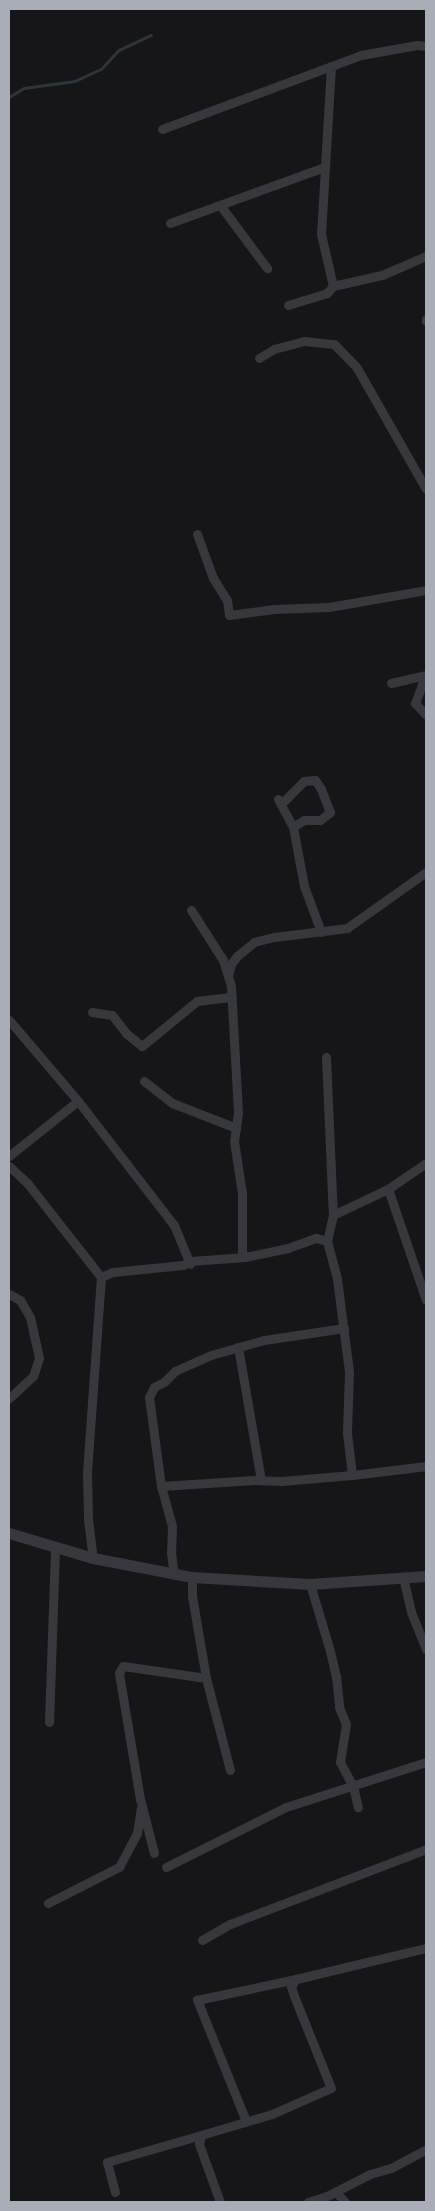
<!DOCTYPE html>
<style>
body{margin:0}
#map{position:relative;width:435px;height:2211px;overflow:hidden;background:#161618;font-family:"Fira Sans",sans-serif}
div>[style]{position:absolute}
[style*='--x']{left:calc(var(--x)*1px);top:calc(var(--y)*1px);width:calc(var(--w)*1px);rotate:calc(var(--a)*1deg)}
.stream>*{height:2.5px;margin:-1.25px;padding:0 1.25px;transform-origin:1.25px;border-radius:1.25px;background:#2c353c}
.minor>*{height:9px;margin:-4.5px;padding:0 4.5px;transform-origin:4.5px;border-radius:4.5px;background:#37383d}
.tertiary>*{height:11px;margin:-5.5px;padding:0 5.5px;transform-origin:5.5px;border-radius:5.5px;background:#37383d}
span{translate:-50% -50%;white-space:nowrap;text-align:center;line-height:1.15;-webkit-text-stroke:4px #111113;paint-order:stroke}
.frame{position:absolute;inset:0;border:10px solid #a8adb8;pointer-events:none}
</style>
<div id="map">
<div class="stream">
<div style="--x:9;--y:97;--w:17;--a:-31"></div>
<div style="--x:24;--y:88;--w:51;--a:-7.8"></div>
<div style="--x:75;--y:81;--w:29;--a:-25"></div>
<div style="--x:101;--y:69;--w:26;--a:-47"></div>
<div style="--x:119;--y:50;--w:35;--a:-25"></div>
</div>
<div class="minor">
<div style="--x:331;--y:66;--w:168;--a:93.4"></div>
<div style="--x:321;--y:234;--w:53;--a:77"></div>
<div style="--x:333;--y:286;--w:50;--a:-12.7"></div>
<div style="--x:382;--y:275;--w:48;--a:-23.4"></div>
<div style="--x:162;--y:129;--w:212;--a:-20.4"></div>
<div style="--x:361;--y:55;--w:57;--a:-10.1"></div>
<div style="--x:417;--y:45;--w:9;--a:6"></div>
<div style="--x:220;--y:205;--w:79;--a:53.3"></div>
<div style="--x:170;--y:223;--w:165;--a:-19.9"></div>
<div style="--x:288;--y:305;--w:41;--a:-17.1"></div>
<div style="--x:327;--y:293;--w:9;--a:-49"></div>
<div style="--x:426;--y:319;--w:2;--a:90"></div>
<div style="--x:259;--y:358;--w:17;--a:-31"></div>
<div style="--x:274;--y:349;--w:31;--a:-15"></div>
<div style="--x:304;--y:341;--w:30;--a:6"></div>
<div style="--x:334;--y:344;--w:33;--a:46"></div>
<div style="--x:357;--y:368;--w:139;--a:60.3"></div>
<div style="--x:197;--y:534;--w:47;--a:70"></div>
<div style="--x:213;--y:578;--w:26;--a:58"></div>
<div style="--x:227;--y:600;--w:15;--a:82"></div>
<div style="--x:229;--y:615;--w:45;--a:-7.6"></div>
<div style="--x:274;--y:609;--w:55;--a:-2.1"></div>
<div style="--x:329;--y:607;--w:98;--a:-9.9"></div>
<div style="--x:425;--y:676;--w:29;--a:110"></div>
<div style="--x:415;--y:703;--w:16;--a:47"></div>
<div style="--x:391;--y:683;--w:36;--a:-13"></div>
<div style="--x:278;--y:799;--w:32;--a:62"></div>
<div style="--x:293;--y:827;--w:60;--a:79.4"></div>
<div style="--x:304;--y:886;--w:49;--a:69.7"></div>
<div style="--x:281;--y:804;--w:33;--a:-45"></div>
<div style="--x:304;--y:781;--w:11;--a:-5"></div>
<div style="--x:315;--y:780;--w:11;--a:56"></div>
<div style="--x:321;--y:789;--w:25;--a:69"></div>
<div style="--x:330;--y:812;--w:13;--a:141"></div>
<div style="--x:320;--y:820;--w:16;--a:180"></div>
<div style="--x:304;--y:820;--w:13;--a:148"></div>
<div style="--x:191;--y:910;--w:59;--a:57.4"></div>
<div style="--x:223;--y:960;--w:28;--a:73"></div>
<div style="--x:231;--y:987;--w:126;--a:86.8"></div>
<div style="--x:238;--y:1113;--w:28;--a:98"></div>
<div style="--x:234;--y:1141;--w:53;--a:81.3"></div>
<div style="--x:242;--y:1193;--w:64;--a:90"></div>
<div style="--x:228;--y:976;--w:12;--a:-76"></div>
<div style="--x:231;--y:964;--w:10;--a:-53"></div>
<div style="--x:237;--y:956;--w:22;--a:-39"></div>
<div style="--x:254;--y:942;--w:21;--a:-14"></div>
<div style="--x:274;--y:937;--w:74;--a:-7"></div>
<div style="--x:347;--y:928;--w:97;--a:-35.3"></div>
<div style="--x:92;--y:1012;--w:20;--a:9"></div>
<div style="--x:112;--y:1015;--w:24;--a:52"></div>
<div style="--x:127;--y:1034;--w:19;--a:39"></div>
<div style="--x:142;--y:1046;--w:71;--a:-39.3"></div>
<div style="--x:197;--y:1001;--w:35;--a:-7"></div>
<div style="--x:9;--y:1020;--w:106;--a:49.6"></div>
<div style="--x:78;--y:1101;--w:157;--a:52.3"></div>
<div style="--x:174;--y:1225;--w:42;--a:67.7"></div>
<div style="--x:326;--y:1057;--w:158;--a:87.5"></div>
<div style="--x:144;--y:1081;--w:36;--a:38"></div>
<div style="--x:172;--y:1103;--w:69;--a:21.3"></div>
<div style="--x:9;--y:1156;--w:88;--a:-38.6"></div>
<div style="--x:9;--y:1166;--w:26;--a:43"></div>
<div style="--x:28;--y:1184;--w:118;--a:51.9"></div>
<div style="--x:101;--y:1277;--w:195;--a:94.1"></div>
<div style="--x:87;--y:1471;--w:48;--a:88.8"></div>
<div style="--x:88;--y:1519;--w:39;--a:83"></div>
<div style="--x:388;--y:1189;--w:46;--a:-34.4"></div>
<div style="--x:327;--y:1241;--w:27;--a:-77"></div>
<div style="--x:333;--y:1215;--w:61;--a:-25.3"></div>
<div style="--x:388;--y:1189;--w:117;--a:71.1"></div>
<div style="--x:101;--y:1277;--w:13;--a:-23"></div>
<div style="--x:113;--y:1272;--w:70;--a:-5.7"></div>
<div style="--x:183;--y:1265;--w:9;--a:-27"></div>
<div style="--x:191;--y:1261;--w:54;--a:-4.2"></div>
<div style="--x:245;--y:1257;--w:44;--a:-11.8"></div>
<div style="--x:288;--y:1248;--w:30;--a:-20"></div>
<div style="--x:316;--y:1238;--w:11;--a:15"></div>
<div style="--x:327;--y:1241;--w:39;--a:75"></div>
<div style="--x:337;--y:1279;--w:94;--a:82.6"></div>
<div style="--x:349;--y:1372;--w:61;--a:91.9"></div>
<div style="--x:347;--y:1433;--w:42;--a:83.2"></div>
<div style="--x:352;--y:1475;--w:71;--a:175.2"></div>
<div style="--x:281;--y:1481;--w:27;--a:-178"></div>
<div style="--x:254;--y:1480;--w:93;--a:176.3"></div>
<div style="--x:161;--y:1486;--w:41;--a:74.6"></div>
<div style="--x:172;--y:1526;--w:26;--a:92"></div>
<div style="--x:171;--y:1552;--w:23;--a:83"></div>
<div style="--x:9;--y:1294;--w:13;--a:29"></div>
<div style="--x:20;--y:1300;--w:20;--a:60"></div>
<div style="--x:30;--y:1317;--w:42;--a:77.6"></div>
<div style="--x:39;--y:1358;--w:19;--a:108"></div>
<div style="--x:33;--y:1376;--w:33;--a:137"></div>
<div style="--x:238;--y:1347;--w:135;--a:80.2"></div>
<div style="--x:352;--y:1475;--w:75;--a:-6.9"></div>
<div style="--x:161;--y:1486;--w:90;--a:-97.7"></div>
<div style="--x:149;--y:1397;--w:11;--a:-63"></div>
<div style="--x:154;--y:1387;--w:11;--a:-27"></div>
<div style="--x:164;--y:1382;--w:16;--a:-45"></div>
<div style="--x:175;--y:1371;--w:39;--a:-24"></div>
<div style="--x:211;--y:1355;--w:55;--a:-15.8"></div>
<div style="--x:264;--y:1340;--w:81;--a:-8.5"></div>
<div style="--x:403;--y:1577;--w:36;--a:77"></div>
<div style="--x:411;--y:1612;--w:40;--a:68"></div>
<div style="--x:310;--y:1584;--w:70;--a:73.4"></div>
<div style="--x:330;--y:1651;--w:26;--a:77"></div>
<div style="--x:336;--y:1676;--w:31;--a:84"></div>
<div style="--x:339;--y:1707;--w:18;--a:68"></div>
<div style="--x:346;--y:1724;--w:38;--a:99"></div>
<div style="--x:340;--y:1762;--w:27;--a:62"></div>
<div style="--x:353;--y:1786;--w:22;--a:77"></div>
<div style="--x:206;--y:1678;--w:95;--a:75.4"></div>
<div style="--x:49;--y:1722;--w:176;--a:-88"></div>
<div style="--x:154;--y:1853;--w:56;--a:-104.5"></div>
<div style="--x:140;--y:1799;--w:128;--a:-99.5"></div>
<div style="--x:119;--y:1673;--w:8;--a:-60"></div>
<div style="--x:123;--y:1666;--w:84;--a:8.2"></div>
<div style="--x:206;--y:1678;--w:83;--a:-99.7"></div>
<div style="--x:192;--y:1596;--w:19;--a:-90"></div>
<div style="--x:166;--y:1867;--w:134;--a:-26.6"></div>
<div style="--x:286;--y:1807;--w:147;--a:-17.8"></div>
<div style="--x:48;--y:1903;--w:80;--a:-26.9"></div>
<div style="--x:119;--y:1867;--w:38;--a:-62"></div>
<div style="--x:137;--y:1833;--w:25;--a:-81"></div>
<div style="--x:202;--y:1940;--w:32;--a:-30"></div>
<div style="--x:230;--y:1924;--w:210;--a:-20.9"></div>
<div style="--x:246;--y:2121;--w:131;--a:-112"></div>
<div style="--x:197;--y:2000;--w:101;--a:-12"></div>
<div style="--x:115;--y:2192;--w:31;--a:-105"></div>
<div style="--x:107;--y:2162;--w:98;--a:-16"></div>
<div style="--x:336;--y:2192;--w:13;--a:48"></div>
<div style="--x:220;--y:2202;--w:62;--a:-109.9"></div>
<div style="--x:199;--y:2144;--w:9;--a:-77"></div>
<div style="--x:201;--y:2135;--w:74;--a:-16.5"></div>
<div style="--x:272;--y:2114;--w:64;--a:-23.8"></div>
<div style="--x:331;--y:2088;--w:99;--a:-111.9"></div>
<div style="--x:294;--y:1996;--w:10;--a:-107"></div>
<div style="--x:291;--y:1986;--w:9;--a:-54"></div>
<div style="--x:296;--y:1979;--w:134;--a:-13.4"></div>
<div style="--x:308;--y:2202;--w:22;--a:-18"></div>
<div style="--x:329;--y:2195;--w:46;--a:-27.1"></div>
<div style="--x:370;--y:2174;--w:22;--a:-16"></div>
<div style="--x:391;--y:2168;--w:40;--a:-28"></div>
</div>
<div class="tertiary">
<div style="--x:9;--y:1533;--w:88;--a:16.6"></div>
<div style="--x:93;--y:1558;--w:101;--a:10.9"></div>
<div style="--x:192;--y:1577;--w:118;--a:3.4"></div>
<div style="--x:310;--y:1584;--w:116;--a:-3.9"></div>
</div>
<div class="frame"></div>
</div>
